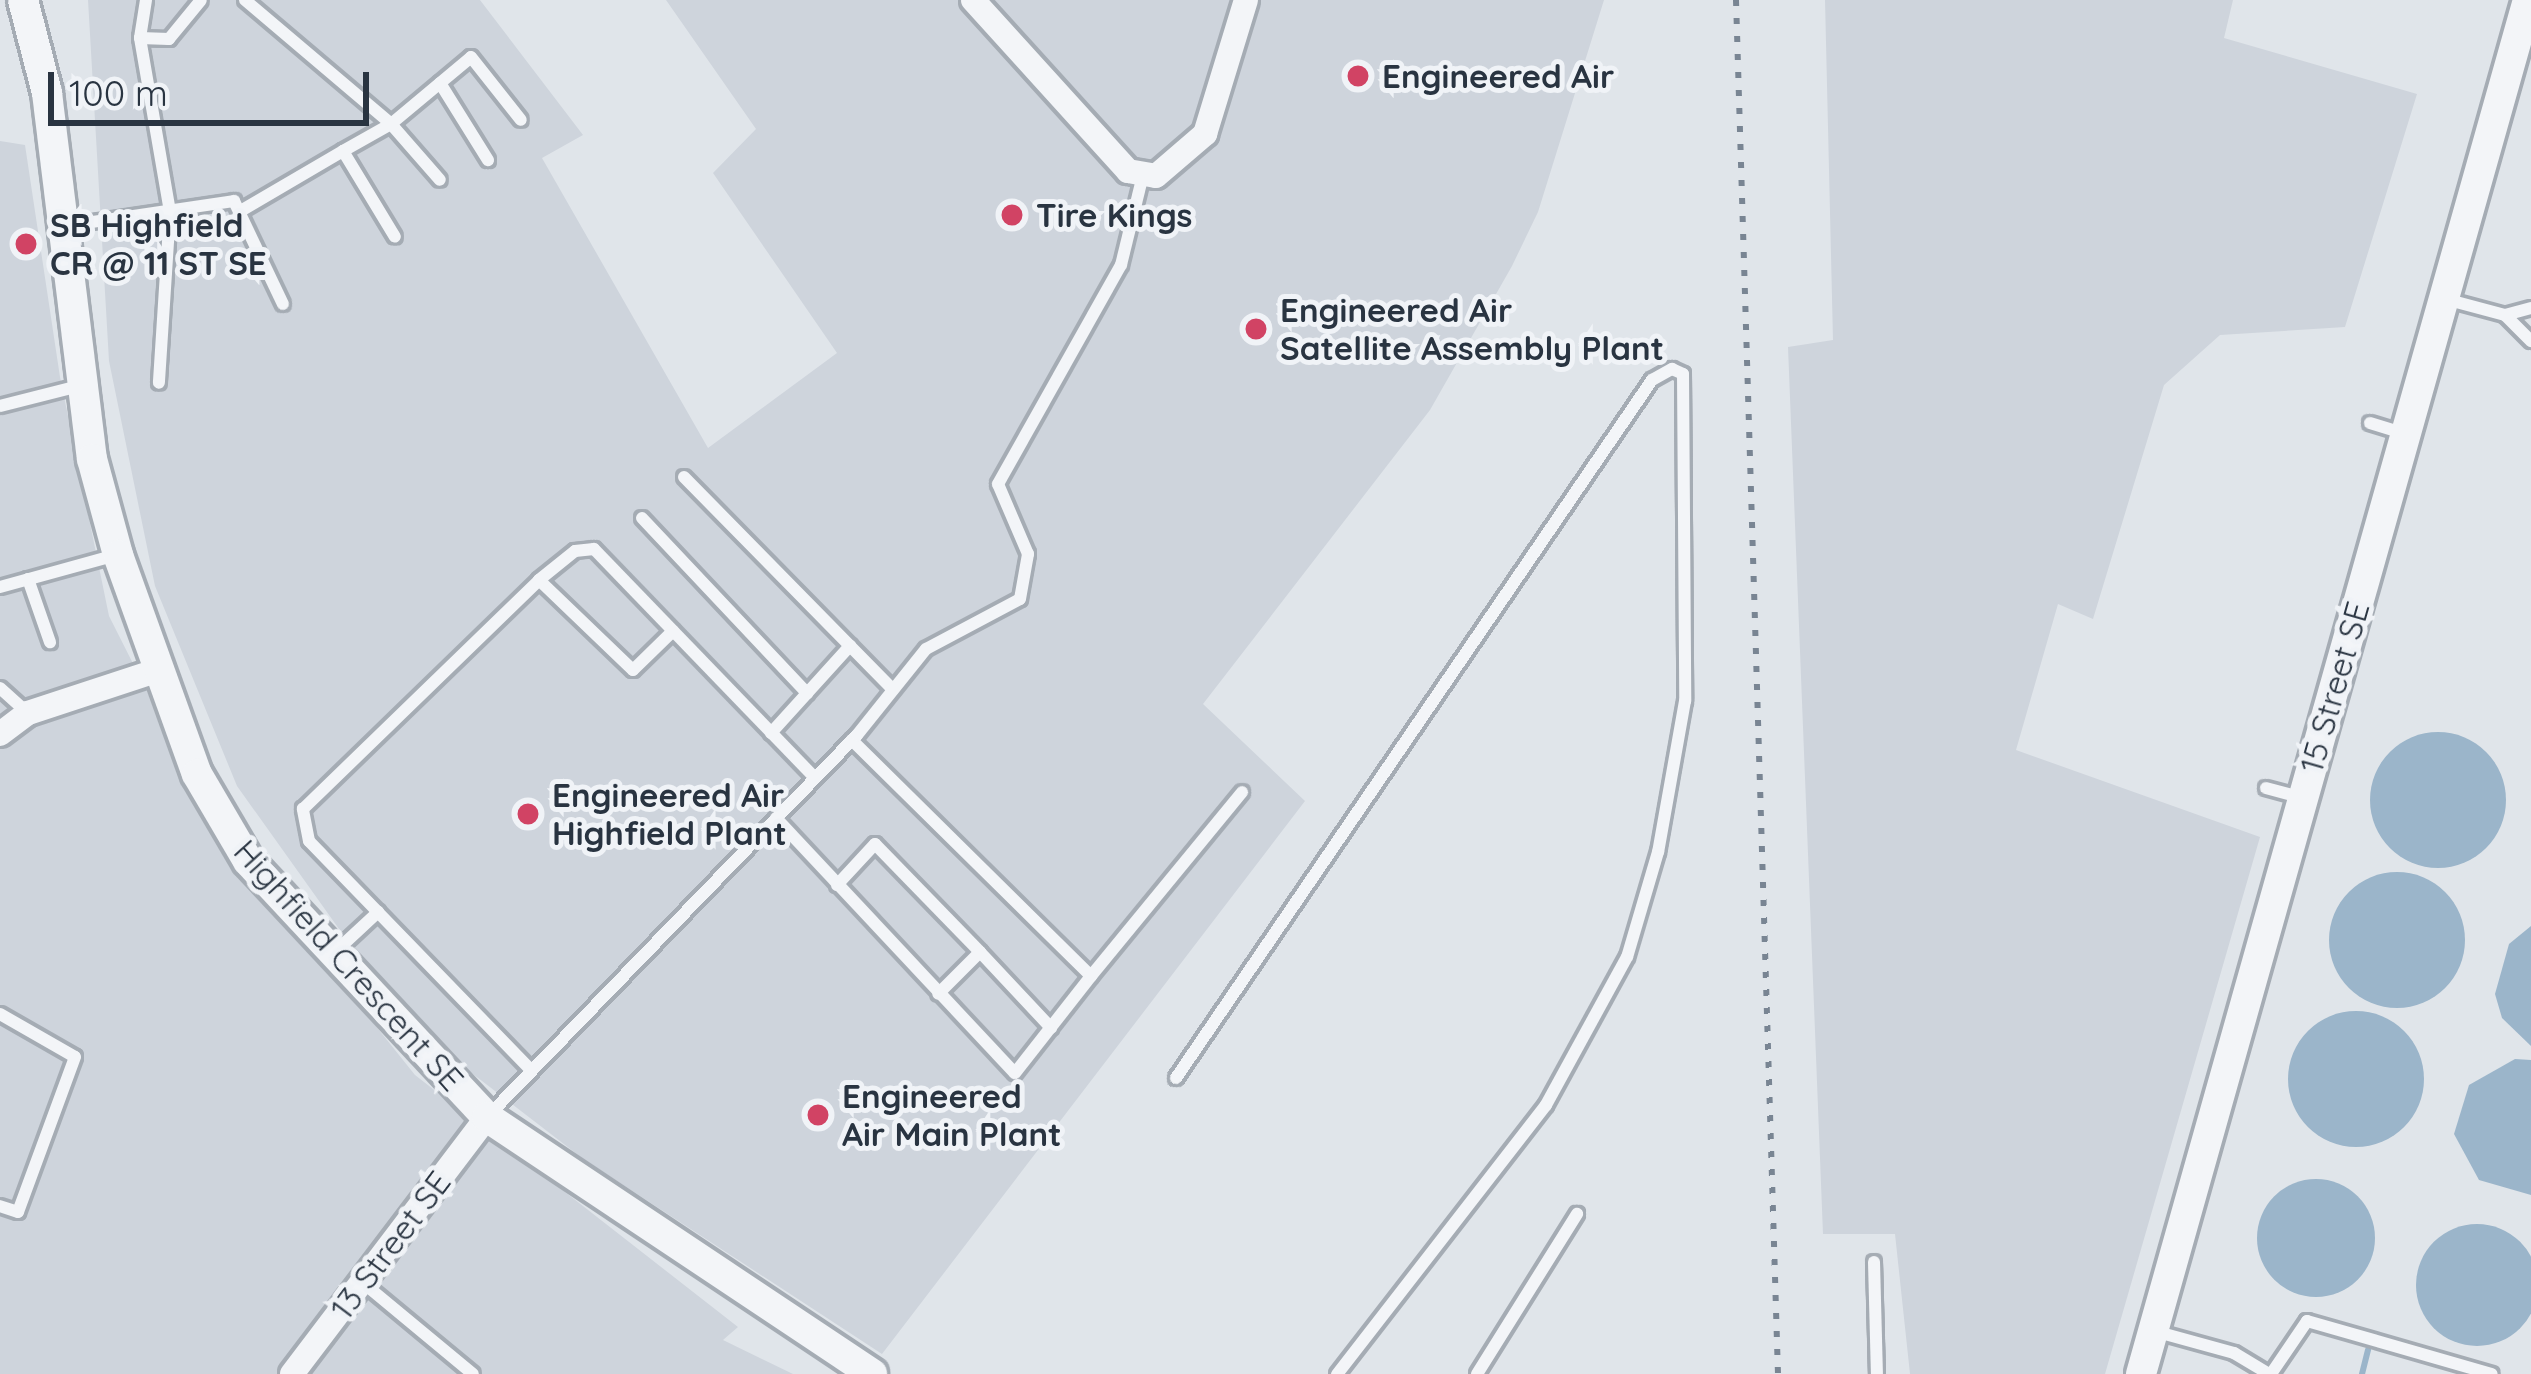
<!DOCTYPE html>
<style>
body{margin:0}
#map{position:relative;width:2531px;height:1374px;overflow:hidden;background:#e0e5ea;font-family:Quicksand,sans-serif}
div>[style]{position:absolute}
[style*='--x']{left:calc(var(--x)*1px);top:calc(var(--y)*1px);width:calc(var(--w)*1px);rotate:calc(var(--a)*1deg)}
.built>*{inset:0;background:#ced4dc}
.water>*{inset:0;background:#9bb5ca}
.round{border-radius:50%}
.stream>*{height:6px;margin:-3px;padding:0 3px;transform-origin:3px;border-radius:3px;background:#9bb5ca}
.roads{filter:drop-shadow(3px 0 #a5acb4) drop-shadow(-3px 0 #a5acb4) drop-shadow(0 3px #a5acb4) drop-shadow(0 -3px #a5acb4)}
.service>*{height:12px;margin:-6px;padding:0 6px;transform-origin:6px;border-radius:6px;background:#f3f5f8}
.minor>*{height:24px;margin:-12px;padding:0 12px;transform-origin:12px;border-radius:12px;background:#f3f5f8}
.tertiary>*{height:30px;margin:-15px;padding:0 15px;transform-origin:15px;border-radius:15px;background:#f3f5f8}
.rail>*{height:6px;margin-top:-3px;transform-origin:0;background:repeating-linear-gradient(90deg,#798593 0 6px,transparent 0 18px)}
.dots>*{width:33px;height:33px;translate:-50% -50%;box-sizing:border-box;border:6px solid #f0f3f7;border-radius:50%}
span{translate:-50% -50%;white-space:nowrap;text-align:center;line-height:1.15;-webkit-text-stroke:10px #f0f3f7;paint-order:stroke}
.poi-label{font-size:33px;color:#293441;font-weight:700}
.left{translate:0 -50%;text-align:left}
.street-label{font-size:33px;color:#293441}
.scale{position:absolute;left:48px;top:72px;width:321px;height:54px;box-sizing:border-box;border:6px solid #293441;border-top:0;padding-left:15px;font-size:36px;line-height:42px;white-space:nowrap;color:#293441;-webkit-text-stroke:9px #f0f3f7;paint-order:stroke}
</style>
<div id="map">
<div class="built">
<div style="clip-path:polygon(88px 0,480px 0,583px 135px,542px 158px,708px 448px,837px 353px,713px 173px,756px 129px,666px 0,1604px 0,1538px 212px,1512px 266px,1430px 410px,1203px 704px,1305px 801px,882px 1354px,582px 1158px,469px 1071px,364px 964px,237px 786px,155px 586px,109px 361px)"></div>
<div style="clip-path:polygon(1825px 0,2233px 0,2224px 38px,2417px 94px,2345px 327px,2220px 335px,2164px 385px,2093px 619px,2058px 604px,2016px 750px,2260px 837px,2105px 1374px,1910px 1374px,1895px 1234px,1823px 1234px,1788px 347px,1833px 340px)"></div>
<div style="clip-path:polygon(0 141px,25px 145px,60px 377px,109px 616px,214px 824px,415px 1075px,738px 1327px,723px 1340px,793px 1374px,0 1374px)"></div>
</div>
<div class="water">
<div class="round" style="left:2370px;top:732px;width:136px;height:136px"></div>
<div class="round" style="left:2329px;top:872px;width:136px;height:136px"></div>
<div style="clip-path:polygon(2531px 926px,2531px 1046px,2502px 1018px,2495px 994px,2509px 944px)"></div>
<div class="round" style="left:2288px;top:1011px;width:136px;height:136px"></div>
<div style="clip-path:polygon(2515px 1059px,2531px 1060px,2531px 1195px,2479px 1180px,2454px 1134px,2469px 1085px)"></div>
<div class="round" style="left:2257px;top:1179px;width:118px;height:118px"></div>
<div class="round" style="left:2416px;top:1224px;width:122px;height:122px"></div>
</div>
<div class="stream">
<div style="--x:2362;--y:1374;--w:25;--a:-76"></div>
</div>
<div class="roads">
<div class="service">
<div style="--x:146;--y:0;--w:38;--a:99"></div>
<div style="--x:140;--y:38;--w:176;--a:80.2"></div>
<div style="--x:170;--y:211;--w:172;--a:93.7"></div>
<div style="--x:245;--y:0;--w:192;--a:40.3"></div>
<div style="--x:391;--y:124;--w:104;--a:-39.9"></div>
<div style="--x:471;--y:57;--w:80;--a:51.6"></div>
<div style="--x:140;--y:38;--w:29;--a:2"></div>
<div style="--x:169;--y:39;--w:50;--a:-50.6"></div>
<div style="--x:440;--y:83;--w:91;--a:58.1"></div>
<div style="--x:343;--y:151;--w:55;--a:-29.4"></div>
<div style="--x:391;--y:124;--w:74;--a:48.8"></div>
<div style="--x:244;--y:209;--w:115;--a:-30.4"></div>
<div style="--x:343;--y:151;--w:100;--a:58.8"></div>
<div style="--x:65;--y:226;--w:171;--a:-8.4"></div>
<div style="--x:234;--y:201;--w:114;--a:64.6"></div>
<div style="--x:2445;--y:299;--w:62;--a:14.9"></div>
<div style="--x:2505;--y:315;--w:27;--a:-15"></div>
<div style="--x:2505;--y:315;--w:37;--a:45"></div>
<div style="--x:0;--y:406;--w:81;--a:-14.2"></div>
<div style="--x:2370;--y:423;--w:34;--a:17"></div>
<div style="--x:684;--y:477;--w:298;--a:45.5"></div>
<div style="--x:642;--y:518;--w:241;--a:46.7"></div>
<div style="--x:28;--y:579;--w:67;--a:70.8"></div>
<div style="--x:539;--y:580;--w:130;--a:43.8"></div>
<div style="--x:633;--y:670;--w:56;--a:-44.3"></div>
<div style="--x:0;--y:587;--w:120;--a:-15.4"></div>
<div style="--x:0;--y:688;--w:38;--a:42"></div>
<div style="--x:771;--y:733;--w:118;--a:-47.8"></div>
<div style="--x:2266;--y:788;--w:35;--a:15"></div>
<div style="--x:776;--y:818;--w:349;--a:46.9"></div>
<div style="--x:1015;--y:1073;--w:123;--a:-51.9"></div>
<div style="--x:1091;--y:976;--w:336;--a:-135.4"></div>
<div style="--x:837;--y:885;--w:56;--a:-47.2"></div>
<div style="--x:875;--y:844;--w:151;--a:45.8"></div>
<div style="--x:980;--y:952;--w:59;--a:135"></div>
<div style="--x:335;--y:952;--w:59;--a:-42.9"></div>
<div style="--x:980;--y:952;--w:104;--a:46.9"></div>
<div style="--x:1091;--y:976;--w:238;--a:-50.6"></div>
<div style="--x:0;--y:1014;--w:86;--a:29.8"></div>
<div style="--x:75;--y:1057;--w:165;--a:110.2"></div>
<div style="--x:18;--y:1212;--w:19;--a:-162"></div>
<div style="--x:529;--y:1068;--w:316;--a:-134.1"></div>
<div style="--x:309;--y:841;--w:33;--a:-101"></div>
<div style="--x:303;--y:809;--w:329;--a:-44.1"></div>
<div style="--x:539;--y:580;--w:46;--a:-38.9"></div>
<div style="--x:575;--y:551;--w:19;--a:-6"></div>
<div style="--x:594;--y:549;--w:318;--a:46"></div>
<div style="--x:1176;--y:1078;--w:845;--a:-55.71"></div>
<div style="--x:1652;--y:380;--w:23;--a:-29"></div>
<div style="--x:1672;--y:369;--w:12;--a:24"></div>
<div style="--x:1683;--y:374;--w:327;--a:89.6"></div>
<div style="--x:1685;--y:701;--w:153;--a:100.1"></div>
<div style="--x:1658;--y:852;--w:109;--a:106.4"></div>
<div style="--x:1627;--y:957;--w:169;--a:118.7"></div>
<div style="--x:1546;--y:1105;--w:341;--a:127.8"></div>
<div style="--x:488;--y:1116;--w:530;--a:-45.92"></div>
<div style="--x:857;--y:735;--w:110;--a:-51.3"></div>
<div style="--x:926;--y:649;--w:106;--a:-28"></div>
<div style="--x:1020;--y:599;--w:46;--a:-79.9"></div>
<div style="--x:1028;--y:554;--w:76;--a:-113.2"></div>
<div style="--x:998;--y:484;--w:251;--a:-60.7"></div>
<div style="--x:1121;--y:265;--w:93;--a:-76.3"></div>
<div style="--x:1874;--y:1262;--w:112;--a:88.5"></div>
<div style="--x:362;--y:1282;--w:144;--a:39.7"></div>
<div style="--x:2154;--y:1331;--w:83;--a:15.4"></div>
<div style="--x:2234;--y:1353;--w:41;--a:31"></div>
<div style="--x:1477;--y:1374;--w:189;--a:-58"></div>
<div style="--x:2271;--y:1374;--w:64;--a:-55.8"></div>
<div style="--x:2307;--y:1321;--w:192;--a:16"></div>
</div>
<div class="minor">
<div style="--x:973;--y:0;--w:231;--a:47.8"></div>
<div style="--x:1128;--y:171;--w:28;--a:10"></div>
<div style="--x:1156;--y:176;--w:65;--a:-40.6"></div>
<div style="--x:1205;--y:134;--w:140;--a:-73"></div>
<div style="--x:0;--y:734;--w:35;--a:-37"></div>
<div style="--x:28;--y:713;--w:138;--a:-18.2"></div>
<div style="--x:292;--y:1374;--w:323;--a:-52.8"></div>
</div>
<div class="tertiary">
<div style="--x:23;--y:0;--w:96;--a:75.5"></div>
<div style="--x:47;--y:93;--w:369;--a:83"></div>
<div style="--x:92;--y:459;--w:99;--a:74.8"></div>
<div style="--x:118;--y:555;--w:233;--a:70.2"></div>
<div style="--x:197;--y:774;--w:101;--a:59.6"></div>
<div style="--x:248;--y:861;--w:350;--a:47"></div>
<div style="--x:487;--y:1117;--w:463;--a:33.7"></div>
<div style="--x:2141;--y:1374;--w:1427;--a:-74.27"></div>
</div>
</div>
<div class="rail">
<div style="--x:1736;--y:0;--w:1375;--a:88.25"></div>
</div>
<div class="dots">
<div style="left:1358px;top:76px;background:#d14364"></div>
<div style="left:1012px;top:215px;background:#d14364"></div>
<div style="left:26px;top:244px;background:#d14364"></div>
<div style="left:1256px;top:329px;background:#d14364"></div>
<div style="left:528px;top:814px;background:#d14364"></div>
<div style="left:818px;top:1115px;background:#d14364"></div>
</div>
<div class="poi-label">
<span class="left" style="left:1382px;top:76px">Engineered Air</span>
<span class="left" style="left:1036px;top:215px">Tire Kings</span>
<span class="left" style="left:50px;top:244px">SB Highfield<br>CR @ 11 ST SE</span>
<span class="left" style="left:1280px;top:329px">Engineered Air<br>Satellite Assembly Plant</span>
<span class="left" style="left:552px;top:814px">Engineered Air<br>Highfield Plant</span>
<span class="left" style="left:842px;top:1115px">Engineered<br>Air Main Plant</span>
</div>
<div class="street-label">
<span style="left:2334px;top:687px;rotate:-74deg">15 Street SE</span>
<span style="left:349px;top:965px;rotate:48deg">Highfield Crescent SE</span>
<span style="left:390px;top:1245px;rotate:-53deg">13 Street SE</span>
</div>
<div class="scale">100 m</div>
</div>
